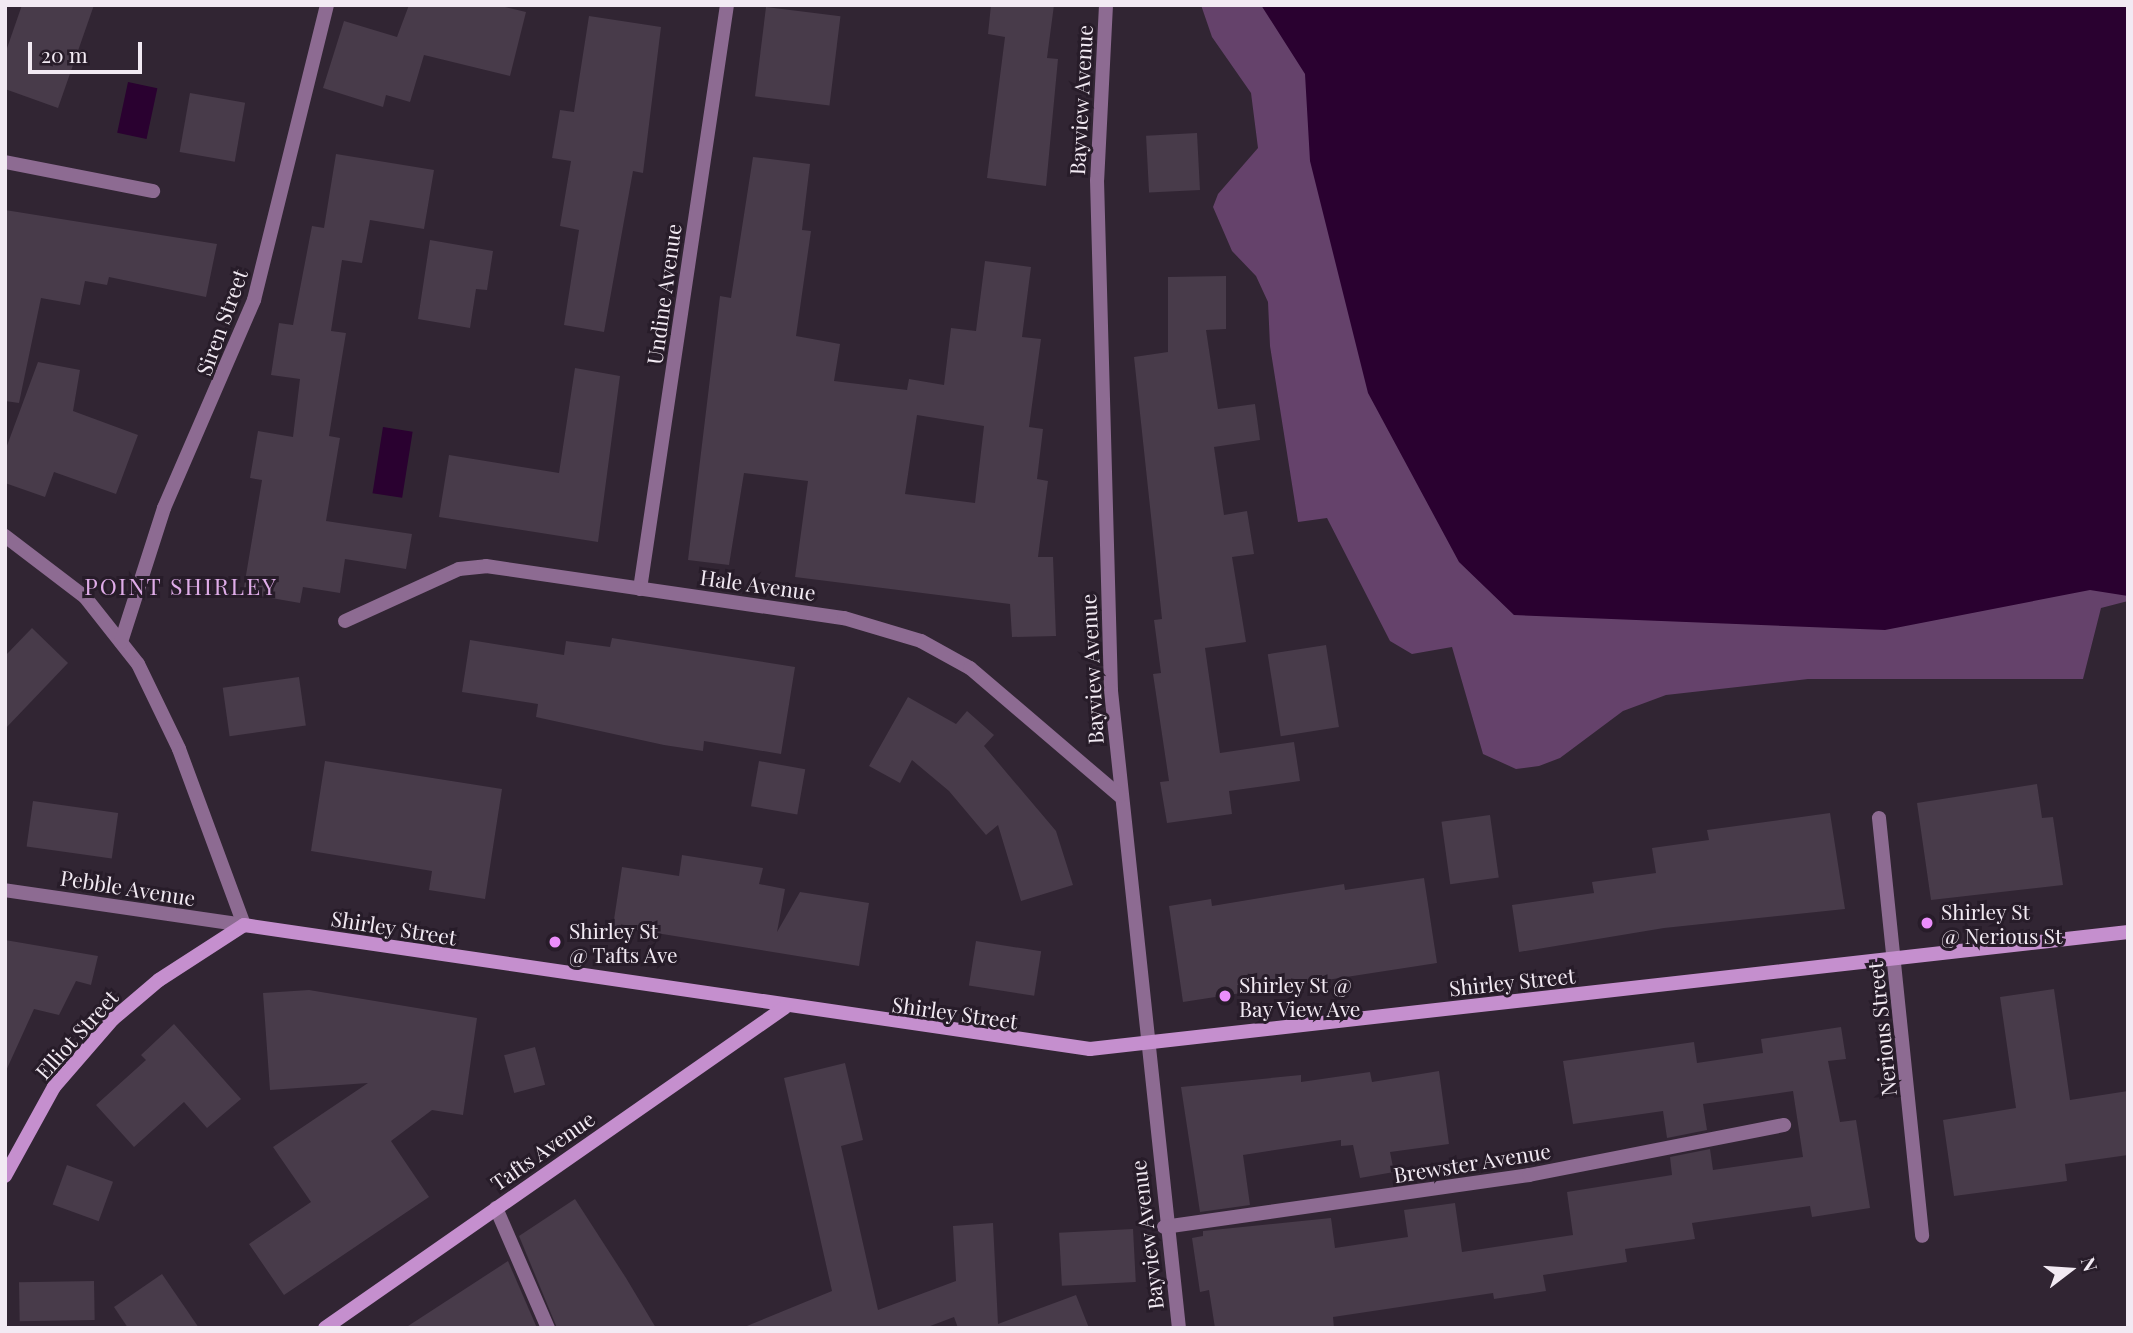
<!DOCTYPE html>
<style>
body{margin:0}
#map{position:relative;width:2133px;height:1333px;overflow:hidden;background:#312533;font-family:"Playfair Display",serif}
div>[style]{position:absolute}
[style*='--x']{left:calc(var(--x)*1px);top:calc(var(--y)*1px);width:calc(var(--w)*1px);rotate:calc(var(--a)*1deg)}
.green>*{inset:0;background:#65426b}
.water>*{inset:0;background:#2a0130;transform-origin:0 0}
.building>*{inset:0;background:#483b4a;transform-origin:0 0}
.pedestrian>*{height:14px;margin:-7px;padding:0 7px;transform-origin:7px;border-radius:7px;background:#8d6b92}
.minor>*{height:14px;margin:-7px;padding:0 7px;transform-origin:7px;border-radius:7px;background:#8d6b92}
.secondary>*{height:14px;margin:-7px;padding:0 7px;transform-origin:7px;border-radius:7px;background:#c58fce}
.dots>*{width:19px;height:19px;translate:-50% -50%;box-sizing:border-box;border:4px solid #271c29;border-radius:50%}
span{translate:-50% -50%;white-space:nowrap;text-align:center;line-height:1.15;-webkit-text-stroke:6px #271c29;paint-order:stroke}
.street-label{font-size:21px;color:#f2eaf3}
.poi-label{font-size:21px;color:#f2eaf3}
.left{translate:0 -50%;text-align:left}
.neighbourhood-label{font-size:23px;color:#dface8;letter-spacing:2px}
.frame{position:absolute;inset:0;border:7px solid #f2eaf3;pointer-events:none}
.north{position:absolute;left:2035px;top:1235px;width:70px;height:70px;-webkit-text-stroke:5px #271c29;paint-order:stroke;rotate:73deg;font-size:19px;font-weight:700;line-height:28px;text-align:center;color:#f2eaf3}
.north::after{content:'';display:block;margin:auto;width:24px;height:32px;background:#f2eaf3;clip-path:polygon(50% 0,100% 100%,50% 72%,0 100%)}
.scale{position:absolute;left:28px;top:42px;width:114px;height:32px;box-sizing:border-box;border:4px solid #f2eaf3;border-top:0;padding-left:9px;font-size:21px;line-height:24px;white-space:nowrap;color:#f2eaf3;-webkit-text-stroke:5px #271c29;paint-order:stroke}
</style>
<div id="map">
<div class="green">
<div style="clip-path:polygon(1201px 5px,2128px 5px,2128px 601px,2101px 608px,2083px 679px,1808px 679px,1666px 695px,1623px 711px,1560px 758px,1539px 766px,1516px 769px,1483px 754px,1452px 647px,1412px 654px,1390px 641px,1327px 518px,1298px 522px,1270px 346px,1268px 302px,1256px 276px,1232px 251px,1213px 207px,1218px 194px,1258px 148px,1251px 93px,1212px 37px)"></div>
</div>
<div class="water">
<div style="clip-path:polygon(1261px 5px,2128px 5px,2128px 596px,2090px 590px,1885px 630px,1514px 615px,1459px 562px,1368px 393px,1310px 161px,1305px 74px)"></div>
<div style="left:128px;top:82px;width:30px;height:52px;rotate:12deg"></div>
<div style="left:383px;top:427px;width:30px;height:67px;rotate:9deg"></div>
</div>
<div class="building">
<div style="clip-path:polygon(22px 5px,94px 5px,58px 108px,5px 89px,5px 54px)"></div>
<div style="clip-path:polygon(409px 5px,497px 5px,526px 12px,510px 76px,424px 55px,410px 102px,386px 95px,383px 107px,323px 88px,344px 21px,397px 37px)"></div>
<div style="clip-path:polygon(991px 5px,1054px 5px,1047px 58px,1058px 59px,1046px 186px,987px 178px,1005px 37px,988px 34px)"></div>
<div style="left:766px;top:7px;width:75px;height:90px;rotate:7deg"></div>
<div style="clip-path:polygon(589px 16px,661px 27px,643px 173px,633px 171px,604px 332px,564px 325px,579px 230px,560px 226px,571px 161px,552px 158px,560px 110px,574px 112px)"></div>
<div style="left:190px;top:93px;width:56px;height:60px;rotate:10deg"></div>
<div style="left:1197px;top:133px;width:57px;height:51px;rotate:87deg"></div>
<div style="clip-path:polygon(336px 154px,434px 170px,424px 229px,370px 220px,362px 263px,342px 260px,331px 331px,346px 333px,329px 436px,340px 438px,326px 521px,412px 534px,406px 569px,345px 559px,340px 593px,303px 587px,300px 603px,243px 593px,262px 480px,250px 478px,258px 431px,293px 437px,300px 379px,271px 375px,279px 323px,293px 325px,312px 226px,324px 228px)"></div>
<div style="clip-path:polygon(evenodd,753px 157px,810px 164px,802px 230px,811px 231px,796px 336px,840px 344px,834px 381px,907px 390px,909px 379px,944px 385px,951px 328px,976px 331px,985px 261px,1031px 267px,1022px 337px,1041px 339px,1029px 427px,1043px 429px,1037px 479px,1048px 481px,1038px 557px,1053px 557px,1056px 636px,1012px 637px,1010px 604px,795px 577px,808px 481px,744px 473px,729px 565px,688px 560px,720px 296px,731px 298px,753px 157px,917px 415px,984px 426px,975px 503px,905px 494px,917px 415px)"></div>
<div style="clip-path:polygon(5px 210px,217px 244px,206px 297px,109px 277px,107px 285px,85px 281px,80px 305px,41px 298px,19px 403px,5px 401px)"></div>
<div style="clip-path:polygon(430px 240px,493px 251px,487px 290px,476px 289px,470px 328px,418px 319px)"></div>
<div style="clip-path:polygon(1226px 276px,1226px 329px,1206px 330px,1218px 409px,1255px 404px,1260px 440px,1214px 447px,1224px 515px,1247px 511px,1254px 554px,1232px 557px,1246px 642px,1205px 648px,1220px 753px,1294px 742px,1300px 781px,1229px 791px,1232px 814px,1167px 823px,1160px 782px,1169px 781px,1153px 674px,1161px 673px,1154px 620px,1162px 619px,1134px 357px,1168px 352px,1168px 277px)"></div>
<div style="clip-path:polygon(38px 362px,80px 370px,73px 411px,138px 435px,116px 494px,54px 472px,45px 497px,5px 483px,5px 451px)"></div>
<div style="clip-path:polygon(575px 368px,620px 376px,598px 542px,439px 517px,449px 455px,559px 473px)"></div>
<div style="clip-path:polygon(32px 628px,68px 663px,5px 729px,5px 656px)"></div>
<div style="clip-path:polygon(612px 638px,795px 667px,781px 754px,704px 741px,703px 751px,664px 745px,536px 717px,538px 704px,462px 692px,470px 640px,564px 655px,566px 641px,610px 647px)"></div>
<div style="left:1326px;top:645px;width:83px;height:59px;rotate:81deg"></div>
<div style="left:299px;top:677px;width:49px;height:77px;rotate:82deg"></div>
<div style="clip-path:polygon(908px 697px,956px 724px,967px 711px,994px 735px,984px 746px,1056px 831px,1073px 885px,1021px 901px,998px 825px,986px 835px,949px 791px,912px 760px,900px 783px,869px 766px)"></div>
<div style="clip-path:polygon(325px 761px,502px 789px,485px 899px,429px 890px,432px 871px,311px 851px)"></div>
<div style="left:759px;top:761px;width:47px;height:46px;rotate:10deg"></div>
<div style="clip-path:polygon(2037px 784px,2042px 818px,2053px 817px,2063px 885px,1931px 900px,1917px 803px)"></div>
<div style="left:33px;top:801px;width:86px;height:46px;rotate:8deg"></div>
<div style="clip-path:polygon(1830px 813px,1845px 909px,1664px 928px,1519px 952px,1512px 905px,1594px 893px,1592px 882px,1656px 873px,1652px 848px,1709px 840px,1707px 830px)"></div>
<div style="left:1490px;top:815px;width:63px;height:49px;rotate:82deg"></div>
<div style="clip-path:polygon(682px 855px,763px 868px,759px 884px,785px 889px,777px 932px,800px 892px,869px 903px,859px 966px,613px 926px,622px 867px,679px 876px)"></div>
<div style="clip-path:polygon(1424px 878px,1437px 963px,1183px 1002px,1169px 906px,1211px 899px,1212px 906px,1344px 884px,1345px 890px)"></div>
<div style="clip-path:polygon(5px 940px,98px 956px,91px 985px,76px 981px,59px 1015px,34px 1009px,5px 1073px)"></div>
<div style="left:976px;top:941px;width:66px;height:45px;rotate:9deg"></div>
<div style="clip-path:polygon(2054px 989px,2070px 1100px,2128px 1091px,2128px 1155px,2065px 1164px,2067px 1181px,1954px 1196px,1943px 1120px,2016px 1108px,2000px 997px)"></div>
<div style="clip-path:polygon(309px 990px,477px 1018px,463px 1115px,432px 1110px,391px 1141px,429px 1197px,284px 1295px,249px 1244px,311px 1202px,273px 1147px,368px 1083px,270px 1090px,263px 993px)"></div>
<div style="clip-path:polygon(174px 1024px,241px 1099px,207px 1128px,184px 1102px,134px 1147px,96px 1105px,146px 1060px,141px 1055px)"></div>
<div style="clip-path:polygon(1841px 1027px,1846px 1059px,1828px 1061px,1840px 1122px,1856px 1120px,1870px 1208px,1812px 1217px,1810px 1206px,1692px 1223px,1695px 1239px,1625px 1249px,1627px 1262px,1543px 1275px,1546px 1291px,1494px 1299px,1493px 1293px,1333px 1317px,1334px 1328px,1215px 1328px,1209px 1290px,1200px 1292px,1192px 1238px,1203px 1236px,1203px 1231px,1331px 1218px,1335px 1248px,1408px 1237px,1404px 1210px,1455px 1203px,1462px 1252px,1573px 1235px,1567px 1192px,1672px 1175px,1670px 1157px,1710px 1149px,1713px 1170px,1803px 1157px,1793px 1091px,1703px 1104px,1707px 1130px,1667px 1138px,1663px 1111px,1573px 1124px,1563px 1061px,1694px 1042px,1697px 1063px,1763px 1053px,1761px 1039px)"></div>
<div style="left:535px;top:1047px;width:39px;height:32px;rotate:75deg"></div>
<div style="clip-path:polygon(845px 1063px,863px 1140px,841px 1146px,878px 1310px,956px 1281px,953px 1226px,993px 1223px,998px 1324px,1076px 1295px,1089px 1328px,958px 1328px,954px 1317px,925px 1328px,742px 1328px,832px 1291px,784px 1078px)"></div>
<div style="clip-path:polygon(1439px 1071px,1449px 1144px,1390px 1152px,1394px 1172px,1360px 1178px,1353px 1145px,1341px 1146px,1341px 1140px,1243px 1155px,1250px 1205px,1200px 1212px,1181px 1087px,1301px 1075px,1301px 1082px,1370px 1072px,1372px 1082px)"></div>
<div style="left:67px;top:1165px;width:49px;height:42px;rotate:20deg"></div>
<div style="clip-path:polygon(575px 1199px,626px 1278px,656px 1328px,557px 1328px,519px 1236px)"></div>
<div style="left:1133px;top:1229px;width:53px;height:74px;rotate:87deg"></div>
<div style="clip-path:polygon(508px 1261px,537px 1328px,405px 1328px)"></div>
<div style="clip-path:polygon(162px 1274px,199px 1328px,128px 1328px,114px 1307px)"></div>
<div style="left:94px;top:1281px;width:39px;height:75px;rotate:89deg"></div>
</div>
<div class="pedestrian">
<div style="--x:496;--y:1208;--w:131;--a:66.6"></div>
</div>
<div class="minor">
<div style="--x:1106;--y:5;--w:175;--a:92.9"></div>
<div style="--x:1097;--y:180;--w:511;--a:88.43"></div>
<div style="--x:1111;--y:691;--w:641;--a:83.91"></div>
<div style="--x:5;--y:162;--w:151;--a:11.1"></div>
<div style="--x:5;--y:536;--w:101;--a:37.3"></div>
<div style="--x:85;--y:597;--w:85;--a:51.7"></div>
<div style="--x:138;--y:664;--w:94;--a:64.2"></div>
<div style="--x:179;--y:749;--w:188;--a:69.7"></div>
<div style="--x:244;--y:925;--w:242;--a:-171.7"></div>
<div style="--x:640;--y:589;--w:590;--a:-81.53"></div>
<div style="--x:345;--y:621;--w:125;--a:-24.5"></div>
<div style="--x:459;--y:569;--w:27;--a:-6"></div>
<div style="--x:486;--y:566;--w:362;--a:8.3"></div>
<div style="--x:844;--y:618;--w:80;--a:16.6"></div>
<div style="--x:921;--y:641;--w:56;--a:28.9"></div>
<div style="--x:970;--y:668;--w:197;--a:40.5"></div>
<div style="--x:121;--y:642;--w:141;--a:-72.2"></div>
<div style="--x:164;--y:508;--w:227;--a:-66.6"></div>
<div style="--x:254;--y:300;--w:304;--a:-76.1"></div>
<div style="--x:1879;--y:818;--w:420;--a:84.1"></div>
<div style="--x:1164;--y:1227;--w:369;--a:-8.1"></div>
<div style="--x:1529;--y:1175;--w:260;--a:-11.1"></div>
</div>
<div class="secondary">
<div style="--x:5;--y:1176;--w:102;--a:-61.2"></div>
<div style="--x:54;--y:1087;--w:90;--a:-49.1"></div>
<div style="--x:113;--y:1019;--w:60;--a:-40.3"></div>
<div style="--x:159;--y:980;--w:101;--a:-32.9"></div>
<div style="--x:244;--y:925;--w:855;--a:8.34"></div>
<div style="--x:1090;--y:1049;--w:1045;--a:-6.43"></div>
<div style="--x:325;--y:1328;--w:560;--a:-34.88"></div>
</div>
<div class="dots">
<div style="left:1927px;top:923px;background:#eb8dfb"></div>
<div style="left:555px;top:942px;background:#eb8dfb"></div>
<div style="left:1225px;top:996px;background:#eb8dfb"></div>
</div>
<div class="street-label">
<span style="left:1080px;top:100px;rotate:-87deg">Bayview Avenue</span>
<span style="left:663px;top:294px;rotate:-82deg">Undine Avenue</span>
<span style="left:221px;top:322px;rotate:-70deg">Siren Street</span>
<span style="left:758px;top:584px;rotate:8deg">Hale Avenue</span>
<span style="left:1091px;top:669px;rotate:-93deg">Bayview Avenue</span>
<span style="left:128px;top:887px;rotate:9deg">Pebble Avenue</span>
<span style="left:394px;top:927px;rotate:9deg">Shirley Street</span>
<span style="left:1512px;top:981px;rotate:-6deg">Shirley Street</span>
<span style="left:955px;top:1012px;rotate:8deg">Shirley Street</span>
<span style="left:1881px;top:1029px;rotate:-96deg">Nerious Street</span>
<span style="left:76px;top:1034px;rotate:-48deg">Elliot Street</span>
<span style="left:542px;top:1150px;rotate:-35deg">Tafts Avenue</span>
<span style="left:1472px;top:1162px;rotate:-9deg">Brewster Avenue</span>
<span style="left:1146px;top:1235px;rotate:-97deg">Bayview Avenue</span>
</div>
<div class="poi-label">
<span class="left" style="left:1941px;top:923px">Shirley St<br>@ Nerious St</span>
<span class="left" style="left:569px;top:942px">Shirley St<br>@ Tafts Ave</span>
<span class="left" style="left:1239px;top:996px">Shirley St @<br>Bay View Ave</span>
</div>
<div class="neighbourhood-label">
<span style="left:181px;top:586px">POINT SHIRLEY</span>
</div>
<div class="frame"></div>
<div class="north">N</div>
<div class="scale">20 m</div>
</div>
